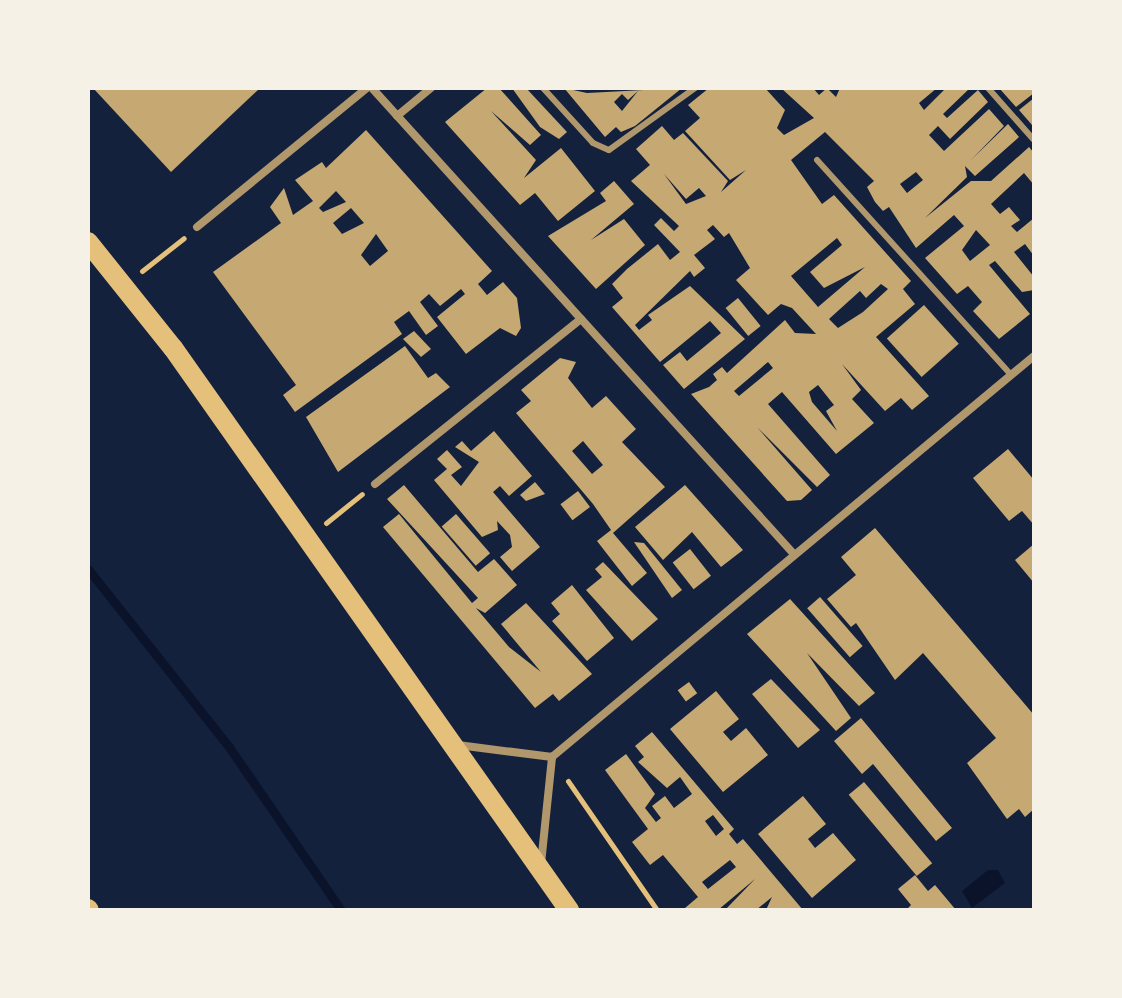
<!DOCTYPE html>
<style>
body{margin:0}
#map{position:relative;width:1122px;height:998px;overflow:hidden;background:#14213d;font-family:"Fira Sans",sans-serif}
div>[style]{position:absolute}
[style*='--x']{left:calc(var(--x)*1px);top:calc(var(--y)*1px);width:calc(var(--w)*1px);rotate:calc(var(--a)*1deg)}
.water>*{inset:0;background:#0b132b}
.stream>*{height:9px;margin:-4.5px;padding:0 4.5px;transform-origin:4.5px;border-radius:4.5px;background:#0b132b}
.building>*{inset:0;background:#c6a872;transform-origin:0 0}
.path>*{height:5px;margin:-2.5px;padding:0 2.5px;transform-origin:2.5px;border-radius:2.5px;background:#e5c07b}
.service>*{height:6px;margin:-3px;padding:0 3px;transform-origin:3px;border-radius:3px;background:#b1986c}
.minor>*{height:8px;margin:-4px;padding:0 4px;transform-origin:4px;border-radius:4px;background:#b1986c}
.primary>*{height:20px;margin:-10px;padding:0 10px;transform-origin:10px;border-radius:10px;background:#e5c07b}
span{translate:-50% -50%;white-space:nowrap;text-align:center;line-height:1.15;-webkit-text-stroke:8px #f6f1e7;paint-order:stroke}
.frame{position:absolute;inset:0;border:90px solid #f6f1e7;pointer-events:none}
</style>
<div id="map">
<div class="water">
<div style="clip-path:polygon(988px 870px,998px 870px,1005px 883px,972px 908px,962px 891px)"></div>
</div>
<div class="stream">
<div style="--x:88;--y:569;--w:227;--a:51.6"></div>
<div style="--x:229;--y:747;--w:198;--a:55.5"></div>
</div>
<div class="building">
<div style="clip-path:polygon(93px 88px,260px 88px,171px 172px)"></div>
<div style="clip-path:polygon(487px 88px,499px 88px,541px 135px,530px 145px,491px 111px,536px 160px,524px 178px,561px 148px,595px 191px,558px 221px,535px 193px,520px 205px,445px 122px)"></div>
<div style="clip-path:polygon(512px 88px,526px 88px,567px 132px,559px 139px,540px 127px)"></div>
<div style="clip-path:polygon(evenodd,564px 88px,587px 93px,682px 88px,635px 126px,621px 132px,616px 127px,605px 137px,564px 88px,638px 91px,622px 111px,614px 102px,622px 94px,628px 100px,638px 91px)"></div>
<div style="clip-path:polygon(evenodd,709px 88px,765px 88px,785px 110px,777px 128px,784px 135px,814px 118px,781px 88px,813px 88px,819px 95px,827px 88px,836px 97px,840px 88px,937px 88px,919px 103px,924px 110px,946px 88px,970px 88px,943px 114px,947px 118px,978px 90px,988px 102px,950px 139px,938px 126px,929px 135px,944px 151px,989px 109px,1004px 126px,971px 160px,1008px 124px,1019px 137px,975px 176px,965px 166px,967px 177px,925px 218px,971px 181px,991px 181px,1029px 147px,1034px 153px,1034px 185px,1024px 173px,991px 204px,1000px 214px,1009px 207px,1020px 220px,1011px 226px,1017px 232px,1034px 218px,1034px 256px,1025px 244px,1014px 252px,1034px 277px,1034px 290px,1022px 292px,995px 261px,989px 265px,1030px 314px,999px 339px,973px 311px,982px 302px,968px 286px,957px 294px,925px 258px,964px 226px,954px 215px,916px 248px,889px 207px,883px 211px,875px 202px,867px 187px,874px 181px,825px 132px,791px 160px,822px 204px,834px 195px,911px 281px,903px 289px,915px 304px,876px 337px,929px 396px,912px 410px,901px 398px,885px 411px,842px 364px,861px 390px,852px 399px,874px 423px,836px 454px,782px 392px,768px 404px,830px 475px,817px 487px,757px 427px,812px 490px,801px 500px,787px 501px,691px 394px,709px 387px,717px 380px,713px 374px,722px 367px,727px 373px,785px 320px,795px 333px,816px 334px,792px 308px,781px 304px,768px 315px,736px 280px,750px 268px,729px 233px,724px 237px,713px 225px,707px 230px,715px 239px,694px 255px,705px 268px,694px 277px,690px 271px,635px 325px,639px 330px,652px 320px,648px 315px,690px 286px,745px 339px,684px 389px,663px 365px,680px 352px,687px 361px,721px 333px,710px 321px,660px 362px,612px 307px,623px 298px,612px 284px,627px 269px,658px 244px,670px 260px,680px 252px,654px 225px,661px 218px,674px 231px,679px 226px,631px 181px,650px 165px,636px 149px,662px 126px,674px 140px,683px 133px,728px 181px,721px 192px,746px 170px,730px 180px,685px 131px,700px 118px,688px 105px,709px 88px,916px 172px,923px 180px,907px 193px,900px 184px,916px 172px,709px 88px,664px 174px,686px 199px,699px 188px,706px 196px,686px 204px,664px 174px,709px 88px,976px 230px,990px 245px,970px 261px,962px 250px,976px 230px,709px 88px,837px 238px,842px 245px,810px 272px,824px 288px,865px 267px,818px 307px,791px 276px,837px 238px,709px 88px,881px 284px,888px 289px,863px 312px,838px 328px,829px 319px,860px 291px,866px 298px,881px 284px,709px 88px,768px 362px,773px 368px,739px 396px,734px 391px,768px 362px,709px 88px,818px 385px,834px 405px,826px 411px,837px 431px,812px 402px,809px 392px,818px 385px)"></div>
<div style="clip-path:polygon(999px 88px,1033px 88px,1034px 93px,1016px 107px)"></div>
<div style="clip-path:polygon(1034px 98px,1034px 123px,1032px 125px,1019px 110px)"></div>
<div style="clip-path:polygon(evenodd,366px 130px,492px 271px,478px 284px,487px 295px,503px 282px,517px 298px,521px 328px,516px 336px,500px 328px,466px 354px,437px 317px,465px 294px,461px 289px,440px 306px,429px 294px,420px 302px,438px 326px,426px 335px,409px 311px,394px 322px,402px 334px,295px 412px,283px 395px,296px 385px,213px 272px,281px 223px,270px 207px,284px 188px,293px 215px,313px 201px,295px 180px,322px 162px,326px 168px,366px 130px,336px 191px,346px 202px,323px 212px,319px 208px,336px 191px,366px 130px,351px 208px,364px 223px,342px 234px,333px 223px,351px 208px,366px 130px,376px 234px,388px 251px,370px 266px,361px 255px,376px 234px)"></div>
<div style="clip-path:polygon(614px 181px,634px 204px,591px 240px,624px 219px,645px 245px,596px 289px,548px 236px,606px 201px,600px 193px)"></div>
<div style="left:738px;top:298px;width:36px;height:16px;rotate:51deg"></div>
<div style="left:924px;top:305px;width:52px;height:50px;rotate:48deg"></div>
<div style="clip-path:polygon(414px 331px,431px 349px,421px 357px,403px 339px)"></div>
<div style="clip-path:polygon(405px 346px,428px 378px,436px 373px,450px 387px,338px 472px,306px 417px)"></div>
<div style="clip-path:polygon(evenodd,560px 358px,576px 362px,568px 378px,592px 408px,606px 396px,636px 429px,622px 442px,665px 487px,613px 533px,647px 573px,632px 586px,597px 541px,611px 530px,593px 504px,516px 413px,531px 401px,521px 390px,560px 358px,583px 441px,603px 465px,592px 474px,572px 451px,583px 441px)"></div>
<div style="clip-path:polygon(494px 431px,532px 476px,509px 496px,500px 486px,493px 492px,540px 547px,512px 571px,500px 557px,512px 547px,510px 535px,497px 521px,498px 530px,482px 537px,434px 480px,447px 469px,437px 459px,447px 450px,462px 467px,451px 475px,461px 486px,479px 462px,455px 447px,462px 441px,471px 451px)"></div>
<div style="clip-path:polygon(1008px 449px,1034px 480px,1034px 525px,1022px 511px,1009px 521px,973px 478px)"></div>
<div style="clip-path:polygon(535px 482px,545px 494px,526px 501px,520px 495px)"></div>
<div style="clip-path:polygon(404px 485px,478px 572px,494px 559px,517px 585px,485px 613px,476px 608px,509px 647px,541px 672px,501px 624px,526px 603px,592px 674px,559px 701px,553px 694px,535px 708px,383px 527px,399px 514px,472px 603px,478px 598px,387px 499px)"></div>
<div style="clip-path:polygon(685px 485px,743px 550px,721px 567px,692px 532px,663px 560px,635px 527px)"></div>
<div style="left:578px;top:491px;width:20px;height:22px;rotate:53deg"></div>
<div style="left:456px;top:514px;width:52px;height:19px;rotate:49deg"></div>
<div style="clip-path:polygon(875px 528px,1034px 715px,1034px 809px,1025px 817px,1019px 809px,1007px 819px,967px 763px,996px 738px,923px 653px,895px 680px,856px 623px,851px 627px,827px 599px,856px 575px,841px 557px)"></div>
<div style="clip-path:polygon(634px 542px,644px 543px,682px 590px,672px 598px)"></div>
<div style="clip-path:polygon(1034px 544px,1034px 583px,1015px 560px)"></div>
<div style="left:690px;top:549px;width:34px;height:22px;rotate:52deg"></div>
<div style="clip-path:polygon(603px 562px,658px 619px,632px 641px,586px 590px,602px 577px,595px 569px)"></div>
<div style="clip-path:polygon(572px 585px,614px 638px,587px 661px,552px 621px,560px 614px,551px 603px)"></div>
<div style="left:820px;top:597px;width:65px;height:17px;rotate:49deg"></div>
<div style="clip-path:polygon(790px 599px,875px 693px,859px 706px,807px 653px,851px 718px,836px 731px,747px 634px)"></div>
<div style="clip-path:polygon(771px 679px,820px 730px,798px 748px,752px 694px)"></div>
<div style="left:689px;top:682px;width:14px;height:14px;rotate:54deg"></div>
<div style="clip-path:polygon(716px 691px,739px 719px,723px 732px,731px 741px,746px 728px,768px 755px,723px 792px,670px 729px)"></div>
<div style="clip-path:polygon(861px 718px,952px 828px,936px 841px,873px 764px,862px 774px,834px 741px)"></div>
<div style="clip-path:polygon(evenodd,652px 732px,734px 829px,729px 834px,737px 844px,743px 839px,803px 910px,766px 910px,772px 897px,756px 910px,725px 910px,755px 879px,718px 910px,685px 908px,698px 897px,663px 855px,650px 865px,632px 842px,648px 829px,605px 770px,626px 754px,655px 794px,645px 808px,656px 822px,661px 818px,652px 806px,665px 796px,674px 808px,692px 794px,680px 777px,667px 788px,638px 762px,644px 757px,635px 746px,652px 732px,713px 815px,724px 829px,716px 836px,705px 821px,713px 815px,652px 732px,730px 860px,736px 867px,708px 889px,702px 882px,730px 860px)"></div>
<div style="left:864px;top:782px;width:106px;height:20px;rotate:50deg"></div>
<div style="clip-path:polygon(803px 796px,826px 824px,808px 839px,815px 848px,833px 833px,856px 860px,812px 898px,758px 834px)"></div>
<div style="clip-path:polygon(915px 875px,928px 891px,935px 885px,956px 910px,906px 910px,911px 905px,898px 889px)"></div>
</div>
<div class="path">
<div style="--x:142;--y:271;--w:53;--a:-38.2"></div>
<div style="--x:326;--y:523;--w:46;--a:-38.9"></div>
<div style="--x:568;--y:781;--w:157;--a:55.4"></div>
</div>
<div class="service">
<div style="--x:543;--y:88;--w:74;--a:47.7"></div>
<div style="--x:593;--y:143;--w:17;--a:24"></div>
<div style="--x:609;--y:150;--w:106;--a:-35.8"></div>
<div style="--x:988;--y:88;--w:69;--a:48.5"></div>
<div style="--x:817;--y:160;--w:290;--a:47.9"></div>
</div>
<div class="minor">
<div style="--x:372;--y:88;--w:626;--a:47.85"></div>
<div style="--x:397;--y:116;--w:44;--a:-39.5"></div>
<div style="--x:197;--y:227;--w:220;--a:-39.3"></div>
<div style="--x:375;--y:484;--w:264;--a:-38.7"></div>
<div style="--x:458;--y:745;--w:95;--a:7.3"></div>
<div style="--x:541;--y:864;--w:108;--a:-84.1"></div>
<div style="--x:552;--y:757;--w:627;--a:-39.76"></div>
</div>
<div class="primary">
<div style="--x:88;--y:242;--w:136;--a:51.3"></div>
<div style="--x:173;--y:348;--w:688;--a:54.83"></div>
<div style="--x:88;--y:909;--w:1;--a:45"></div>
</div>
<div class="frame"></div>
</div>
